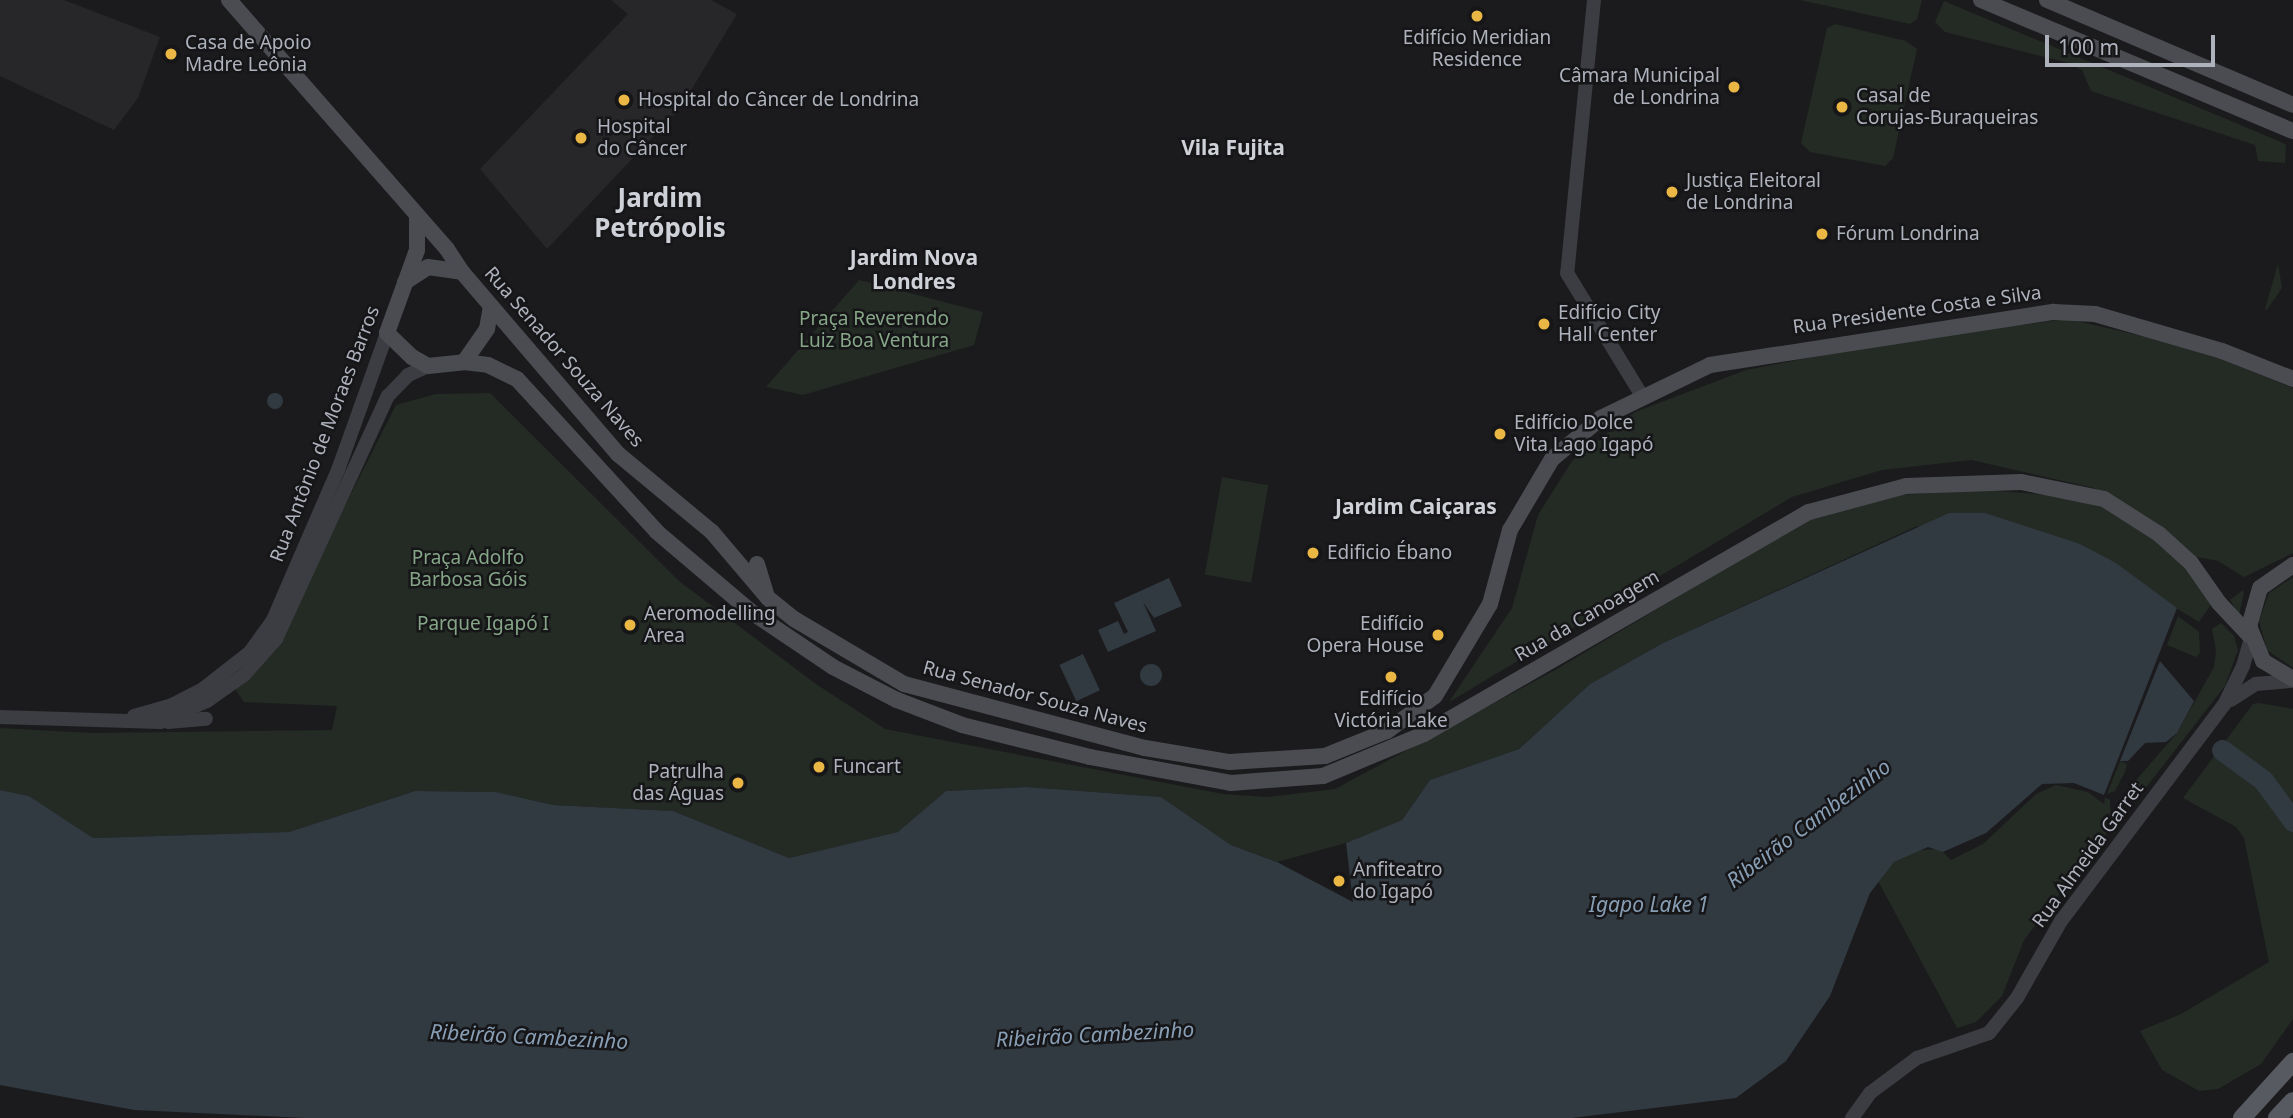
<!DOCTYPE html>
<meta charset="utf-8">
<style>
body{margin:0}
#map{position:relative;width:2293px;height:1118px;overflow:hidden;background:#1b1b1d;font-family:"Noto Sans",sans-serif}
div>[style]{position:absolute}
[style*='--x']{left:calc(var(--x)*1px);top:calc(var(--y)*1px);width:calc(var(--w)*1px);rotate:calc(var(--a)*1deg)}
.built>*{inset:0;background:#27272a}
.green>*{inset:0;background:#232b24;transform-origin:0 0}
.water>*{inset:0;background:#313941;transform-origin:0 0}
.round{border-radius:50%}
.river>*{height:21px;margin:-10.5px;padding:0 10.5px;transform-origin:10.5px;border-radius:10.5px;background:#313941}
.tertiary>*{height:14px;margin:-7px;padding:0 7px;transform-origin:7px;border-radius:7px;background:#3c3d42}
.secondary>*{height:16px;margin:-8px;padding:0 8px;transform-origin:8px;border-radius:8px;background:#4a4c52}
.primary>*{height:18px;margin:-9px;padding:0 9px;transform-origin:9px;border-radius:9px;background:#585a61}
.dots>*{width:19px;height:19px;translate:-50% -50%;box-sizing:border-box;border:4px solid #161618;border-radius:50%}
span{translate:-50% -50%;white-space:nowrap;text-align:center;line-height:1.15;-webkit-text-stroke:5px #161618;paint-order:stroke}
.poi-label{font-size:19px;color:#aeb2bc}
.left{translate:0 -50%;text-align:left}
.right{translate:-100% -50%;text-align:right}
.street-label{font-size:19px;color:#aeb2bc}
.park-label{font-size:19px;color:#86a688}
.neighbourhood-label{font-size:21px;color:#cfd1d8;font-weight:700}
.water-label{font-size:21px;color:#879eb5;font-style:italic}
.district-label{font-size:26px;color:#cfd1d8;font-weight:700}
.scale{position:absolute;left:2045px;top:35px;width:170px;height:32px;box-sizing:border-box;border:4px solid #aeb2bc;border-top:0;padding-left:9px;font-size:21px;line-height:24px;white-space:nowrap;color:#aeb2bc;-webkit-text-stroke:5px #161618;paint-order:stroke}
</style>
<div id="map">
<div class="built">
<div style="clip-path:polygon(0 0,64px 0,160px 37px,138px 98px,114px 130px,0 76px)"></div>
<div style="clip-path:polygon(611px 0,711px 0,737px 14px,681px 107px,547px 249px,480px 169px,628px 14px)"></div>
</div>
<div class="green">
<div style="clip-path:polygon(1800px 0,1922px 0,1917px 19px,1910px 24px)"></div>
<div style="clip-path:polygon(1944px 1px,2281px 142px,2286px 145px,2285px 163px,2258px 161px,2255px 145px,2091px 91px,2082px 70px,2069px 63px,1945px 32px,1935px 22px)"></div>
<div style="clip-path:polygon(1835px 24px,1906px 41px,1917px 49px,1893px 158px,1885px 166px,1810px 152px,1801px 143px,1827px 28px)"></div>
<div style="clip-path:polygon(2278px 264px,2282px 288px,2266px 311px,2265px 309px)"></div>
<div style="clip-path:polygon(859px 280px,983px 312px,974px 345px,803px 395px,766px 387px)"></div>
<div style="clip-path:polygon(2068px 319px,2190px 347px,2293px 388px,2293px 553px,2244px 577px,2218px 561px,2192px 556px,2094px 488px,1971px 460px,1882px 470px,1792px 497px,1449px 702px,1512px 608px,1538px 515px,1572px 461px,1635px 412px,1746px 370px,1907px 339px)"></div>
<div style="clip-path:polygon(490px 393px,679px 581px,816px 684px,885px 729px,1223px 794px,1267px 797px,1335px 789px,1557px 669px,1803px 522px,1884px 496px,1983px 490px,2062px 496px,2102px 507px,2163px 546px,2196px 577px,2212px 603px,2199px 622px,2176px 608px,1917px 526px,1663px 643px,1590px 684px,1519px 749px,1430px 780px,1402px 820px,1346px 843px,1277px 862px,1231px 845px,1161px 797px,1027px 787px,946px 791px,899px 832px,789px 858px,673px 811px,553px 805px,496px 792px,415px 791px,289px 832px,93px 838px,29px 796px,0 790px,0 728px,92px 733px,332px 730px,337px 706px,244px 702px,235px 689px,317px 561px,396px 405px,436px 394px)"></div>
<div style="left:1222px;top:477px;width:47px;height:99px;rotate:10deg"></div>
<div style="clip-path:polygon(2293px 577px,2293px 668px,2267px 650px,2259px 621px,2269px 593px)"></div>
<div style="clip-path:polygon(2243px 590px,2244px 592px,2239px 615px,2230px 600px)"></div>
<div style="clip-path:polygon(2178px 616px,2199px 632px,2200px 653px,2196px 657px,2167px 645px)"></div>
<div style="clip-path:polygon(2221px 623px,2234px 636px,2238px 650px,2225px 686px,2134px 803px,2128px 795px,2131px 786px,2177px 733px,2214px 667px,2216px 651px,2212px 629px)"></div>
<div style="clip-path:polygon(2259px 703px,2293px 709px,2293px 1019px,2261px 1064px,2218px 1089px,2199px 1091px,2162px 1070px,2140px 1031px,2181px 1014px,2269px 962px,2244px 838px,2236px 827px,2183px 798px,2253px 704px)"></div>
<div style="clip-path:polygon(2120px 761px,2127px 764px,2125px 772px,2115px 791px,2107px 794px)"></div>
<div style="clip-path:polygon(2056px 785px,2088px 792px,2104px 804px,2105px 797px,2110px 800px,2111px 827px,2024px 940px,2002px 996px,1976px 1022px,1957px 1028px,1877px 879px,1894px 862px,1917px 850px,1940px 849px,1951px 860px,1983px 844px,2036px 794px)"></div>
</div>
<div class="water">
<div class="round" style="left:267px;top:393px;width:16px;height:16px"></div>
<div style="clip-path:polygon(1949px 513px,1985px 513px,2080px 544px,2116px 563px,2177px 608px,2104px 795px,2074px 783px,2042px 784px,1986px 833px,1943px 852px,1928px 847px,1894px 862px,1870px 893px,1830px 996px,1786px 1061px,1736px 1098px,1572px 1118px,305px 1118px,134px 1110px,0 1085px,0 790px,29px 796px,93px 838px,289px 832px,415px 791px,496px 792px,553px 805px,673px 811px,789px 858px,898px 832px,946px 791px,1027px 787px,1161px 797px,1231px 845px,1277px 862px,1353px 902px,1346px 843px,1402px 820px,1430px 780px,1519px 749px,1590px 684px,1663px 643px)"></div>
<div style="clip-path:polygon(1169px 578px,1182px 606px,1154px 618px,1143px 602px,1156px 631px,1108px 652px,1098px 630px,1118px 621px,1124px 634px,1128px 632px,1114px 603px)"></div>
<div style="left:1083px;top:654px;width:40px;height:26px;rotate:65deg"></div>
<div style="clip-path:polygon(2160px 661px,2194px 701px,2177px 733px,2166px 742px,2145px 743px,2128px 761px,2120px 761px)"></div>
<div class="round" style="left:1140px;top:664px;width:22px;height:22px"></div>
</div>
<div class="river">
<div style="--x:2222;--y:750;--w:51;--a:36.2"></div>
<div style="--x:2263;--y:780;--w:51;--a:53.8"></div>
</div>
<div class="tertiary">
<div style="--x:1594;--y:0;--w:274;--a:95.6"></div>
<div style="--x:1567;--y:273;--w:144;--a:58.6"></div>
<div style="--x:2231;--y:700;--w:30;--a:-33"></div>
<div style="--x:2256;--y:684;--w:37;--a:-5"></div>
<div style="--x:134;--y:716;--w:40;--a:-16"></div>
<div style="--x:172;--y:705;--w:35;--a:-27"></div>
<div style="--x:203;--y:689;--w:60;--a:-38.2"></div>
<div style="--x:250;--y:652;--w:39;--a:-54"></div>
<div style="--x:273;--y:620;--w:163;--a:-66.6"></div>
<div style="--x:338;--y:470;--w:145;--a:-70.3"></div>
<div style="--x:0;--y:717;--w:160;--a:1.8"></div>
<div style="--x:160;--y:722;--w:51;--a:-24.1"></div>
<div style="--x:207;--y:701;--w:45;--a:-35.1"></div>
<div style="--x:244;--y:675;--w:48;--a:-48.4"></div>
<div style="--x:276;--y:639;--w:268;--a:-65.3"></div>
<div style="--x:388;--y:396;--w:29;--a:-46"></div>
<div style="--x:408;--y:375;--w:22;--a:-24"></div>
<div style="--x:168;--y:722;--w:38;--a:-5"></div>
<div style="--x:1852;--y:1118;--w:31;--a:-54"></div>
<div style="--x:1870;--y:1093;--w:59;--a:-36.7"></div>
<div style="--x:1917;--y:1058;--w:76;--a:-19.1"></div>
<div style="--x:1989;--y:1033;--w:45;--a:-51.3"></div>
<div style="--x:2017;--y:998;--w:89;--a:-60.3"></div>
<div style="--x:2061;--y:921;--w:271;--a:-53"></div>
<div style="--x:2224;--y:705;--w:43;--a:-64"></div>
<div style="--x:2243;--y:666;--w:29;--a:-74"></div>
</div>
<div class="secondary">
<div style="--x:229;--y:0;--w:331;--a:48.8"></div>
<div style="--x:447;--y:249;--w:27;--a:57"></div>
<div style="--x:462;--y:272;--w:240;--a:49.4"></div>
<div style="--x:618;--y:454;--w:122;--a:39.7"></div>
<div style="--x:712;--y:532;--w:87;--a:49.7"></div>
<div style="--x:768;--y:598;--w:33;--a:39"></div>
<div style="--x:794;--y:619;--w:128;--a:30.6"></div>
<div style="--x:904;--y:684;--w:249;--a:14.9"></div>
<div style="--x:1145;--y:748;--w:86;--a:9.4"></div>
<div style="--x:1230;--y:762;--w:95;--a:-3.6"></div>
<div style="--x:1325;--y:756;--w:67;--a:-22"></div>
<div style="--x:1387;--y:731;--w:59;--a:-36.1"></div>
<div style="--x:1435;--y:696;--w:107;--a:-59.1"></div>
<div style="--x:1490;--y:604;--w:77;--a:-74.9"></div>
<div style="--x:1510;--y:530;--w:82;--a:-59.4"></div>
<div style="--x:1552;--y:459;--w:64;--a:-39.9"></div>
<div style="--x:1601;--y:418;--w:121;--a:-25.9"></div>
<div style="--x:1710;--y:365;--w:348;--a:-8.8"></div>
<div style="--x:2054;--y:312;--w:41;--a:2.8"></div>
<div style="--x:2095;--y:314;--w:132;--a:16.2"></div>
<div style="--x:2222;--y:351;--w:76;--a:21.5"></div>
<div style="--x:1981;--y:0;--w:338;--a:22.8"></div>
<div style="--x:2047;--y:0;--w:267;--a:23.1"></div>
<div style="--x:417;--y:217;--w:33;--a:90"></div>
<div style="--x:417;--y:250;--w:88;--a:109.9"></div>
<div style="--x:387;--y:333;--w:35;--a:44"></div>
<div style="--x:412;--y:357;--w:18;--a:29"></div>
<div style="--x:428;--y:366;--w:36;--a:-6"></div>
<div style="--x:464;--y:362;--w:24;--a:7"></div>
<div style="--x:488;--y:365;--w:32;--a:26"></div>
<div style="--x:517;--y:379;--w:207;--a:47.5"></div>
<div style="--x:657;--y:532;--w:122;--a:40.3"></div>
<div style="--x:750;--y:611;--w:100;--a:34"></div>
<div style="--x:833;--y:667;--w:72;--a:27.3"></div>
<div style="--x:897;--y:700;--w:70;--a:21"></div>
<div style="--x:962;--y:725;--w:132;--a:14"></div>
<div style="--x:1090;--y:757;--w:143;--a:10.4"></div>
<div style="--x:1231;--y:783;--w:92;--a:-4.4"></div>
<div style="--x:1323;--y:776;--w:109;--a:-22.6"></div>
<div style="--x:1424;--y:734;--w:444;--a:-30"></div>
<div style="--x:1809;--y:512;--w:100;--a:-15"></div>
<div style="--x:1906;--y:486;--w:115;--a:-2"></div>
<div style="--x:2021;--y:482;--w:85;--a:11.6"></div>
<div style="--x:2104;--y:499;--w:65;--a:32.5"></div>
<div style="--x:2159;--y:534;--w:43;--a:42.2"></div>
<div style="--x:2191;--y:563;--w:49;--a:55"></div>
<div style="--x:2219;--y:603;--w:45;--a:46.8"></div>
<div style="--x:405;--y:282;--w:27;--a:-33"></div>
<div style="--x:428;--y:267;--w:34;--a:8"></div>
<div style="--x:464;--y:362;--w:40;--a:-55.1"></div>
<div style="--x:487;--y:329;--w:23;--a:-80"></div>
<div style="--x:757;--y:564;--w:34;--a:73"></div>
<div style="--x:2293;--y:565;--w:40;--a:145.1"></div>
<div style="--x:2260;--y:588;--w:40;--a:106"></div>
<div style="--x:2249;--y:626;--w:38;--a:68"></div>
<div style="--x:2263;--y:661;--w:35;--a:31"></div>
</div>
<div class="primary">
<div style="--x:2242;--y:1118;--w:76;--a:-47.7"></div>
<div style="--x:2277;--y:1118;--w:23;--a:-47"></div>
</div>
<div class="dots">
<div style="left:1477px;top:16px;background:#ebb744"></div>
<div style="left:171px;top:54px;background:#ebb744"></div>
<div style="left:1734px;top:87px;background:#ebb744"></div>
<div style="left:624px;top:100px;background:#ebb744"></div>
<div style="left:1842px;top:107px;background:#ebb744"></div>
<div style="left:581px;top:138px;background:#ebb744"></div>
<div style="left:1672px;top:192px;background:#ebb744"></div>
<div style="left:1822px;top:234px;background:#ebb744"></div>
<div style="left:1544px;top:324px;background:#ebb744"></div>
<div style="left:1500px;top:434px;background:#ebb744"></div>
<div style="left:1313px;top:553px;background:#ebb744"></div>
<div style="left:630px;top:625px;background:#ebb744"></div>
<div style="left:1438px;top:635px;background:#ebb744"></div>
<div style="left:1391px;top:677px;background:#ebb744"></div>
<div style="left:819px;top:767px;background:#ebb744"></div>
<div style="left:738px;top:783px;background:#ebb744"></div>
<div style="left:1339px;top:881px;background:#ebb744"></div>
</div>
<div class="poi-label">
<span style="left:1477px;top:49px">Edifício Meridian<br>Residence</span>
<span class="left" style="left:185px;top:54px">Casa de Apoio<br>Madre Leônia</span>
<span class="right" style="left:1720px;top:87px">Câmara Municipal<br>de Londrina</span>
<span class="left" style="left:1856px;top:107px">Casal de<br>Corujas-Buraqueiras</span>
<span class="left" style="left:638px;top:100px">Hospital do Câncer de Londrina</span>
<span class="left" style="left:597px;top:138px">Hospital<br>do Câncer</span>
<span class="left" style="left:1686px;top:192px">Justiça Eleitoral<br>de Londrina</span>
<span class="left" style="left:1836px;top:234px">Fórum Londrina</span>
<span class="left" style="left:1558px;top:324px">Edifício City<br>Hall Center</span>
<span class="left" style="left:1514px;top:434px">Edifício Dolce<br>Vita Lago Igapó</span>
<span class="left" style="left:1327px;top:553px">Edificio Ébano</span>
<span class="left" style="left:644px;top:625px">Aeromodelling<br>Area</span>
<span class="right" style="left:1424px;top:635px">Edifício<br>Opera House</span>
<span style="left:1391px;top:710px">Edifício<br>Victória Lake</span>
<span class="left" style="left:833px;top:767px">Funcart</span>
<span class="right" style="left:724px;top:783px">Patrulha<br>das Águas</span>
<span class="left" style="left:1353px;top:881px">Anfiteatro<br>do Igapó</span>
</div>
<div class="street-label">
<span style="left:1917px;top:310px;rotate:-8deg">Rua Presidente Costa e Silva</span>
<span style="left:564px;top:357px;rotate:49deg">Rua Senador Souza Naves</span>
<span style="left:325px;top:434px;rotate:-69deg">Rua Antônio de Moraes Barros</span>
<span style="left:1587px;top:616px;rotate:-30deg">Rua da Canoagem</span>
<span style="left:1035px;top:697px;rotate:15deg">Rua Senador Souza Naves</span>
<span style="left:2088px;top:855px;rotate:-54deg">Rua Almeida Garret</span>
</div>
<div class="park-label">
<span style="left:874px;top:330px">Praça Reverendo<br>Luiz Boa Ventura</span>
<span style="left:468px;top:569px">Praça Adolfo<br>Barbosa Góis</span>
<span style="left:483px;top:624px">Parque Igapó I</span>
</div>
<div class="neighbourhood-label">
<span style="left:1233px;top:147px">Vila Fujita</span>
<span style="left:914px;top:269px">Jardim Nova<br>Londres</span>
<span style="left:1416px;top:506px">Jardim Caiçaras</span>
</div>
<div class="water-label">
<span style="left:1808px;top:823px;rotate:-37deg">Ribeirão Cambezinho</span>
<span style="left:1649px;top:904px">Igapo Lake 1</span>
<span style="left:1095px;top:1034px;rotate:-3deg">Ribeirão Cambezinho</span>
<span style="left:529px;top:1036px;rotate:3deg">Ribeirão Cambezinho</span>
</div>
<div class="district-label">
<span style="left:660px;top:213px">Jardim<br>Petrópolis</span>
</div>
<div class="scale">100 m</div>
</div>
